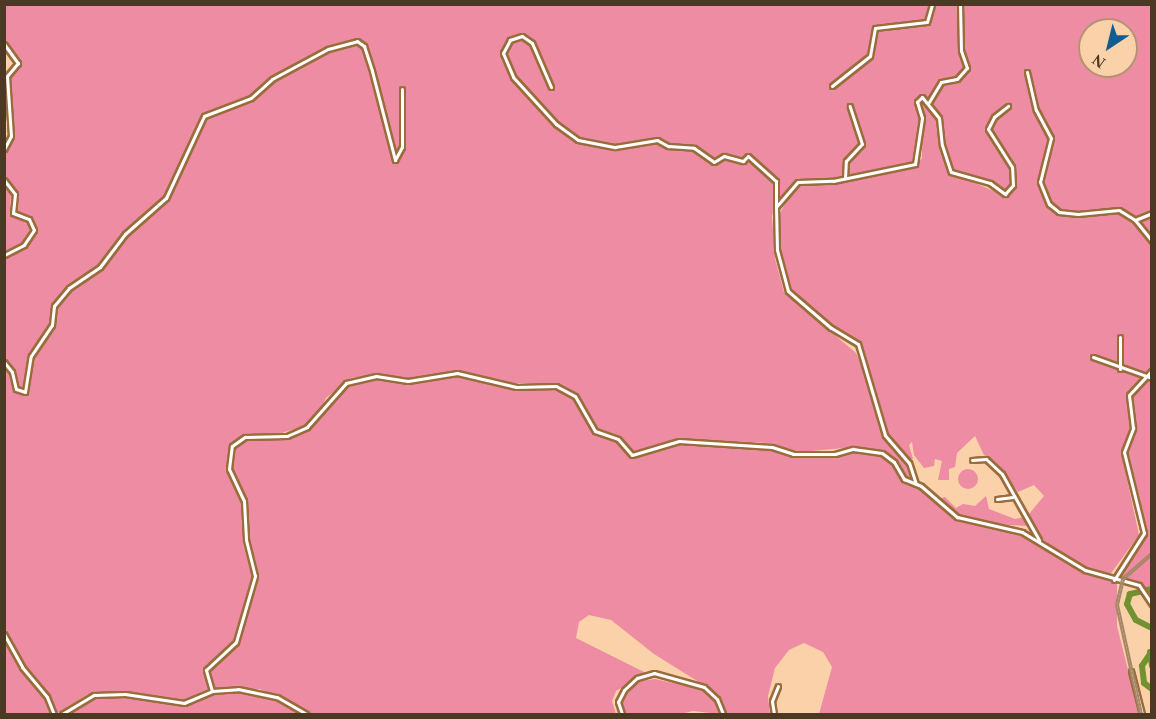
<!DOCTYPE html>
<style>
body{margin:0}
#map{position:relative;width:1156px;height:719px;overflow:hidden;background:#fbd1a9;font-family:"Times New Roman",serif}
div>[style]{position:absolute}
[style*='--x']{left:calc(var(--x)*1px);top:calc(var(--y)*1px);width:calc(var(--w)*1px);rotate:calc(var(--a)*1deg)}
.green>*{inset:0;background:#ed8ca3}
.round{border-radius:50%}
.river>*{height:6px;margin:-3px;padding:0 3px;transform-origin:3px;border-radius:3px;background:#729130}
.roads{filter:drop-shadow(2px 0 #9b6c3b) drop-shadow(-2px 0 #9b6c3b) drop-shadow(0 2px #9b6c3b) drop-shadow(0 -2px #9b6c3b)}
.minor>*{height:3px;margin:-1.5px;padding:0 1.5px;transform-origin:1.5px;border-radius:1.5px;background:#fff}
.rail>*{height:4px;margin-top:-2px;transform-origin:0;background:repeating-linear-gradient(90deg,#fbd1a9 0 4.5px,#a68768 0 9px);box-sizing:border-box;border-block:2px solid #a68768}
span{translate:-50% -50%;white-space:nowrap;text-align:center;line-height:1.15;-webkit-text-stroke:4.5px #fbd1a9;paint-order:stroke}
.frame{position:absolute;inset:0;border:6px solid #4d3823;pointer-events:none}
.north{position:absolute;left:1078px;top:18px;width:60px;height:60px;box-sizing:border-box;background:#fbd1a9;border:2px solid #b59473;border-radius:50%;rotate:215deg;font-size:16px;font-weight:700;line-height:24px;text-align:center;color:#4d3823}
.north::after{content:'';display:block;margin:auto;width:21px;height:27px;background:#125d90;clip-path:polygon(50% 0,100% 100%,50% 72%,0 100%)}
</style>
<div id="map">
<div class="green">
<div style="clip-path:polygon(evenodd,4px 5px,1151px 5px,1151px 366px,1128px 391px,1130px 424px,1128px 438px,1121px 451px,1139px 535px,1109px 576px,1076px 564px,1039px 537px,1029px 514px,1044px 496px,1034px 485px,1018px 492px,998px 465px,984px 455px,975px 436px,957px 453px,955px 467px,949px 469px,949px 480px,938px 480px,942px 461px,935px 459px,934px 466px,924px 468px,914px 455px,912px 442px,909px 445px,913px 459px,907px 459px,889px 439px,859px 342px,831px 326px,788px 289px,779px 249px,779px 215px,792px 190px,802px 184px,833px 182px,915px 167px,922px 158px,922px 99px,935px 113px,947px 171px,1003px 195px,987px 182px,952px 171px,942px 141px,941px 117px,931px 100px,922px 96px,915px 103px,921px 117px,913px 163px,830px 180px,798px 180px,775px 206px,772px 216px,775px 259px,784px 292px,856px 353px,869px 382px,882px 437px,908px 467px,915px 482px,906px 479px,888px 454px,855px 447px,801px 452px,767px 443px,678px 439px,631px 453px,622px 440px,595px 428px,577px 395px,553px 383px,506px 383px,455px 371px,409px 379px,379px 374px,351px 378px,326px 398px,319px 413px,302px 427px,278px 434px,245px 434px,230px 444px,226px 468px,243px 508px,243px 544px,252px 576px,234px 639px,203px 669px,208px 689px,183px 700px,121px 691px,88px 694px,56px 714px,49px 695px,21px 662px,5px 630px,5px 258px,27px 246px,37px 231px,30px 218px,14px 213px,16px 193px,5px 178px,5px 151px,12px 135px,8px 77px,20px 62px,5px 43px,4px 5px,1090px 30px,1126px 30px,1126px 66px,1090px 66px,1090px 30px)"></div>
<div style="clip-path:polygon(5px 182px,11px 192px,10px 212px,32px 227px,20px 245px,5px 252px)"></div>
<div style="clip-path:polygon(1151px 372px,1151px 586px,1144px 589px,1138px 583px,1115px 579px,1146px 531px,1125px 453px,1135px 420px,1131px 395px)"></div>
<div style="clip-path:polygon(459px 375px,520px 388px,554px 387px,574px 397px,594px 432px,617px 440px,631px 457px,678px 443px,767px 448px,798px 457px,859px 451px,888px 458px,904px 482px,919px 488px,954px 518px,1026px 535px,1080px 570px,1117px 584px,1117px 626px,1139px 714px,819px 714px,832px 667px,823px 652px,804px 643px,789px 650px,775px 668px,768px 696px,770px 714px,724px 714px,719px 698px,710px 689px,654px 654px,611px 620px,589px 615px,579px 622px,576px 638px,646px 673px,616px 691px,612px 701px,616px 714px,310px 714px,260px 689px,213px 689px,208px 669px,237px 643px,257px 577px,248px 545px,246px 502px,231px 471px,234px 445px,243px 439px,280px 438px,304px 431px,318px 422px,327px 404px,348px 383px,376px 377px,407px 383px)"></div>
<div class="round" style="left:958px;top:469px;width:20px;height:20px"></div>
<div style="clip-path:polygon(986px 496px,989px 509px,1015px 519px,1024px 517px,1028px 526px,975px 523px,959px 517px,938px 499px,945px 497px,956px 508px,963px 504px,975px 506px)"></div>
<div style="clip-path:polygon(4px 638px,22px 669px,47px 699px,52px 714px,5px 714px)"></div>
<div style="clip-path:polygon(655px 679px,701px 689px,715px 701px,720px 714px,693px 711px,680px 714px,626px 714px,621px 706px,626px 694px,640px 681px)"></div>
<div style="clip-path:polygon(242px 691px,270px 697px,301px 714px,66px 714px,91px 698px,126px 696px,183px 705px,208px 694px)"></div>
</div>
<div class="river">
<div style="--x:1152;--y:589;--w:23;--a:167"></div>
<div style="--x:1130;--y:594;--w:10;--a:107"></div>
<div style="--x:1127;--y:604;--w:18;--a:61"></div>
<div style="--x:1136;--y:620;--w:18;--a:27"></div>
<div style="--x:1152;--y:651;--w:18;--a:124"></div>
<div style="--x:1142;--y:666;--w:17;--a:83"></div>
<div style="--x:1144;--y:683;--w:10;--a:37"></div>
<div style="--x:1150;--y:652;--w:14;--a:82"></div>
</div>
<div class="roads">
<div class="minor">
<div style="--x:4;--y:44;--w:24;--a:54"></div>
<div style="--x:18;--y:63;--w:17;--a:130"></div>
<div style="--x:7;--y:76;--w:60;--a:86.2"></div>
<div style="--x:11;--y:136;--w:15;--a:118"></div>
<div style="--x:1027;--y:72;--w:39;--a:77"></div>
<div style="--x:1036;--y:110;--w:32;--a:62"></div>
<div style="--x:1051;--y:138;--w:45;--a:104"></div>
<div style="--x:1040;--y:182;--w:24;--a:68"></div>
<div style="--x:1049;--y:204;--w:13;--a:39"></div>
<div style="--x:1059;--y:212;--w:19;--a:6"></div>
<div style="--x:1078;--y:214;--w:41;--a:-5.6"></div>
<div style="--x:1119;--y:210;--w:19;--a:32"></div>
<div style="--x:1135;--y:220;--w:18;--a:-22"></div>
<div style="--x:832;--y:86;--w:48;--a:-38.3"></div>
<div style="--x:870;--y:56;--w:28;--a:-80"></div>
<div style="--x:875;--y:28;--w:52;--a:-6.6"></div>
<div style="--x:927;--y:22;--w:19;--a:-74"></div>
<div style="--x:551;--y:87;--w:48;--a:-113.4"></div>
<div style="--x:532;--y:43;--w:12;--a:-145"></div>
<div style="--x:522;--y:36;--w:13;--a:162"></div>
<div style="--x:510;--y:40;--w:15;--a:118"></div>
<div style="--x:503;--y:53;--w:26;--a:67"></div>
<div style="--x:513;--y:77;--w:64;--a:47.5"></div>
<div style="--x:556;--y:124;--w:27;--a:36"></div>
<div style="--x:578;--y:140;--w:38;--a:11"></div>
<div style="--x:615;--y:147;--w:43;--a:-9.5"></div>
<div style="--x:657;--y:140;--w:13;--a:29"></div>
<div style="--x:668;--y:146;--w:26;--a:4"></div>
<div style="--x:694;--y:148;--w:24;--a:35"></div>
<div style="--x:714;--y:162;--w:12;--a:-31"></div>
<div style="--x:724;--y:156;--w:20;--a:15"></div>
<div style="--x:743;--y:161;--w:7;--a:-45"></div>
<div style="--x:748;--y:156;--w:38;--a:42"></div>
<div style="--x:776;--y:181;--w:24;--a:90"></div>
<div style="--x:929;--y:102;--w:23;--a:-59"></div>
<div style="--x:941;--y:82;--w:16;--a:-11"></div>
<div style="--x:957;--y:79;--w:15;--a:-48"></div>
<div style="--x:967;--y:68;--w:18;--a:-109"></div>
<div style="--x:961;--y:51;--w:47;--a:-91.2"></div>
<div style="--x:845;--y:178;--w:17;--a:-87"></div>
<div style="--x:846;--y:161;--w:23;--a:-47"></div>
<div style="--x:862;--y:144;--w:40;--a:-108"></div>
<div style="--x:4;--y:180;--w:18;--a:52"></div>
<div style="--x:15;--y:194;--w:19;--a:96"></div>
<div style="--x:13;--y:213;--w:17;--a:21"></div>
<div style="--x:29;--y:219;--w:12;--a:66"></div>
<div style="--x:34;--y:230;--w:18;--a:124"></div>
<div style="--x:24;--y:245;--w:22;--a:153"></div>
<div style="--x:1135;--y:220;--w:27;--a:51"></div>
<div style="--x:1120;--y:337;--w:32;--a:90"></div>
<div style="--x:1093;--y:357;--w:63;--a:19.6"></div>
<div style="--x:4;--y:362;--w:13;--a:51"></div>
<div style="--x:12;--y:372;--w:17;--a:77"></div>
<div style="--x:16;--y:389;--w:9;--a:18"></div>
<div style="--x:25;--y:392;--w:36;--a:-81"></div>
<div style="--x:31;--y:356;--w:37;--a:-56"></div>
<div style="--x:52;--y:325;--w:19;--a:-84"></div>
<div style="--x:54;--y:306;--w:23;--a:-50"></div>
<div style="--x:69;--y:288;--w:37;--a:-34"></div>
<div style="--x:100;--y:267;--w:41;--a:-52.9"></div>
<div style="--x:125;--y:234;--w:55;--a:-41.3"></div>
<div style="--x:166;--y:198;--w:90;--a:-65.1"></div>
<div style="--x:204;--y:116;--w:50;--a:-21"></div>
<div style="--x:251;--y:98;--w:28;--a:-42"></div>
<div style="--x:272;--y:79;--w:64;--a:-28.2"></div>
<div style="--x:328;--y:49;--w:30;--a:-15"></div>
<div style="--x:357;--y:41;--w:9;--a:36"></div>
<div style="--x:364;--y:46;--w:26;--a:72"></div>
<div style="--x:372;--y:71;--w:92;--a:75.5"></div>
<div style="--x:395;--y:160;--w:15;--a:-62"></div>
<div style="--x:402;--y:147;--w:58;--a:-90"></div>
<div style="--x:972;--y:460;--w:14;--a:-4"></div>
<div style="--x:986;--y:459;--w:22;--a:43"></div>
<div style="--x:1002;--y:474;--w:76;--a:60.7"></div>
<div style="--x:916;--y:484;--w:22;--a:-108"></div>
<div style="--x:909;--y:463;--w:37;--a:-131"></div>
<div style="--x:885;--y:435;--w:95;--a:-106.5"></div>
<div style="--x:858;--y:344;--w:31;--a:-149"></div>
<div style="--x:831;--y:328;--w:57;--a:-139.3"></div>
<div style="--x:788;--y:291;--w:42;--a:-105"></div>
<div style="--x:777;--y:250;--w:43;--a:-91.3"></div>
<div style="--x:776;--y:207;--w:33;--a:-49"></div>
<div style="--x:798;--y:182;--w:35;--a:-2"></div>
<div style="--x:833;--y:181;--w:84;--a:-11.7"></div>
<div style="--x:915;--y:164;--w:47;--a:-81.3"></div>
<div style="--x:922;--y:118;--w:17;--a:-107"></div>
<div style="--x:917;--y:102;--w:7;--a:-45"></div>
<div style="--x:922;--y:97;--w:27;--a:51"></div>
<div style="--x:939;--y:118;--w:27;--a:84"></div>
<div style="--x:942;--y:145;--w:28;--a:72"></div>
<div style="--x:951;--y:172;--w:41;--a:15.8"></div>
<div style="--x:990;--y:183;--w:19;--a:36"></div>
<div style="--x:1005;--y:194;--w:12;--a:-48"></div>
<div style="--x:1013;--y:185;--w:18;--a:-93"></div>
<div style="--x:1012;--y:167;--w:45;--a:-122.3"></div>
<div style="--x:988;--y:129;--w:13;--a:-63"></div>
<div style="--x:994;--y:117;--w:18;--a:-38"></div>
<div style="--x:997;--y:499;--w:16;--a:-7"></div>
<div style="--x:1114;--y:580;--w:56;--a:-57.4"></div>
<div style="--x:1144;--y:533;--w:83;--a:-103.9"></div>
<div style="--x:1124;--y:452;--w:26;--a:-69"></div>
<div style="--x:1133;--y:428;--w:33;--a:-97"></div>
<div style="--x:1129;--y:395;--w:34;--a:-47"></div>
<div style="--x:4;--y:634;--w:38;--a:61"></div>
<div style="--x:22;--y:667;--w:39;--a:50"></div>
<div style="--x:47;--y:697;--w:18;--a:68"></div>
<div style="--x:1131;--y:671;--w:44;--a:75.7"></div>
<div style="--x:212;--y:691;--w:22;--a:-106"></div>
<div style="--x:206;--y:670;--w:41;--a:-43"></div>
<div style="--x:236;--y:642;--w:69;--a:-73.9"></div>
<div style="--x:255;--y:576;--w:38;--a:-104"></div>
<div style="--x:246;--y:539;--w:38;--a:-93"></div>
<div style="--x:244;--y:501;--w:35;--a:-115"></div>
<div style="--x:229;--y:469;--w:23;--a:-83"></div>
<div style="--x:232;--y:446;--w:16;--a:-35"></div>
<div style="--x:245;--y:437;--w:42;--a:-1.4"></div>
<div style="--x:287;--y:436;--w:22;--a:-24"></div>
<div style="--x:307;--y:427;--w:59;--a:-48.4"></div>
<div style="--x:346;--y:383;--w:31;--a:-13"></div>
<div style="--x:376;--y:376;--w:32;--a:9"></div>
<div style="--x:408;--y:381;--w:50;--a:-9.3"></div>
<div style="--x:457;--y:373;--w:61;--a:13.3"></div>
<div style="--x:516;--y:387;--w:40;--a:-1.4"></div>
<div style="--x:556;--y:386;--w:21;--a:28"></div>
<div style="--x:575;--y:396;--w:40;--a:60.3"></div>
<div style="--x:595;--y:431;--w:24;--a:19"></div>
<div style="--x:618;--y:439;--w:21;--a:49"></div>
<div style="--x:632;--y:455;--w:49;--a:-16.6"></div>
<div style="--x:679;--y:441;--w:93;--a:3.7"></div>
<div style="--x:772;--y:447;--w:22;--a:18"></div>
<div style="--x:793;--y:454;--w:42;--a:0"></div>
<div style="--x:835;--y:454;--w:19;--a:-16"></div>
<div style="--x:853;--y:449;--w:29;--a:8"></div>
<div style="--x:882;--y:453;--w:15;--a:37"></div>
<div style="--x:894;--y:462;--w:20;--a:60"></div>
<div style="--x:904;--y:479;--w:18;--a:22"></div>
<div style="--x:921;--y:486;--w:48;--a:40.7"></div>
<div style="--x:957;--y:517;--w:67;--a:13"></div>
<div style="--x:1022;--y:532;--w:74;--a:31.1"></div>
<div style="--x:1085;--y:570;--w:56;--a:15.5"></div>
<div style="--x:1139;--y:585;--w:23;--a:56"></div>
<div style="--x:62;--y:714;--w:37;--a:-31"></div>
<div style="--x:94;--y:695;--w:31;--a:-2"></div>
<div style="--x:125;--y:694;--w:60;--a:8.7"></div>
<div style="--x:184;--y:703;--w:30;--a:-23"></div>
<div style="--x:212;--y:691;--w:26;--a:-4"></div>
<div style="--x:238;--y:689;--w:40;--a:12"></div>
<div style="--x:277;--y:697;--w:34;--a:30"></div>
<div style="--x:622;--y:714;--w:13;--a:-108"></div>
<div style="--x:618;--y:702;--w:13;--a:-63"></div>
<div style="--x:624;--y:690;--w:18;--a:-43"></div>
<div style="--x:637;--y:678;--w:18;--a:-16"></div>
<div style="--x:654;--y:673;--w:52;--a:15.6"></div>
<div style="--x:704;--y:687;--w:18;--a:43"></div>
<div style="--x:717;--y:699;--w:16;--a:68"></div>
<div style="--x:774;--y:714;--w:13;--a:-99"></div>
<div style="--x:772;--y:701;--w:16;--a:-68"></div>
</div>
</div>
<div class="rail">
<div style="--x:1141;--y:714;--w:112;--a:-102.4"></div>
<div style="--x:1117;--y:605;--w:27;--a:-77"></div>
<div style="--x:1123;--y:579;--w:38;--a:-41"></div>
</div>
<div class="frame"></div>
<div class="north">N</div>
</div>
